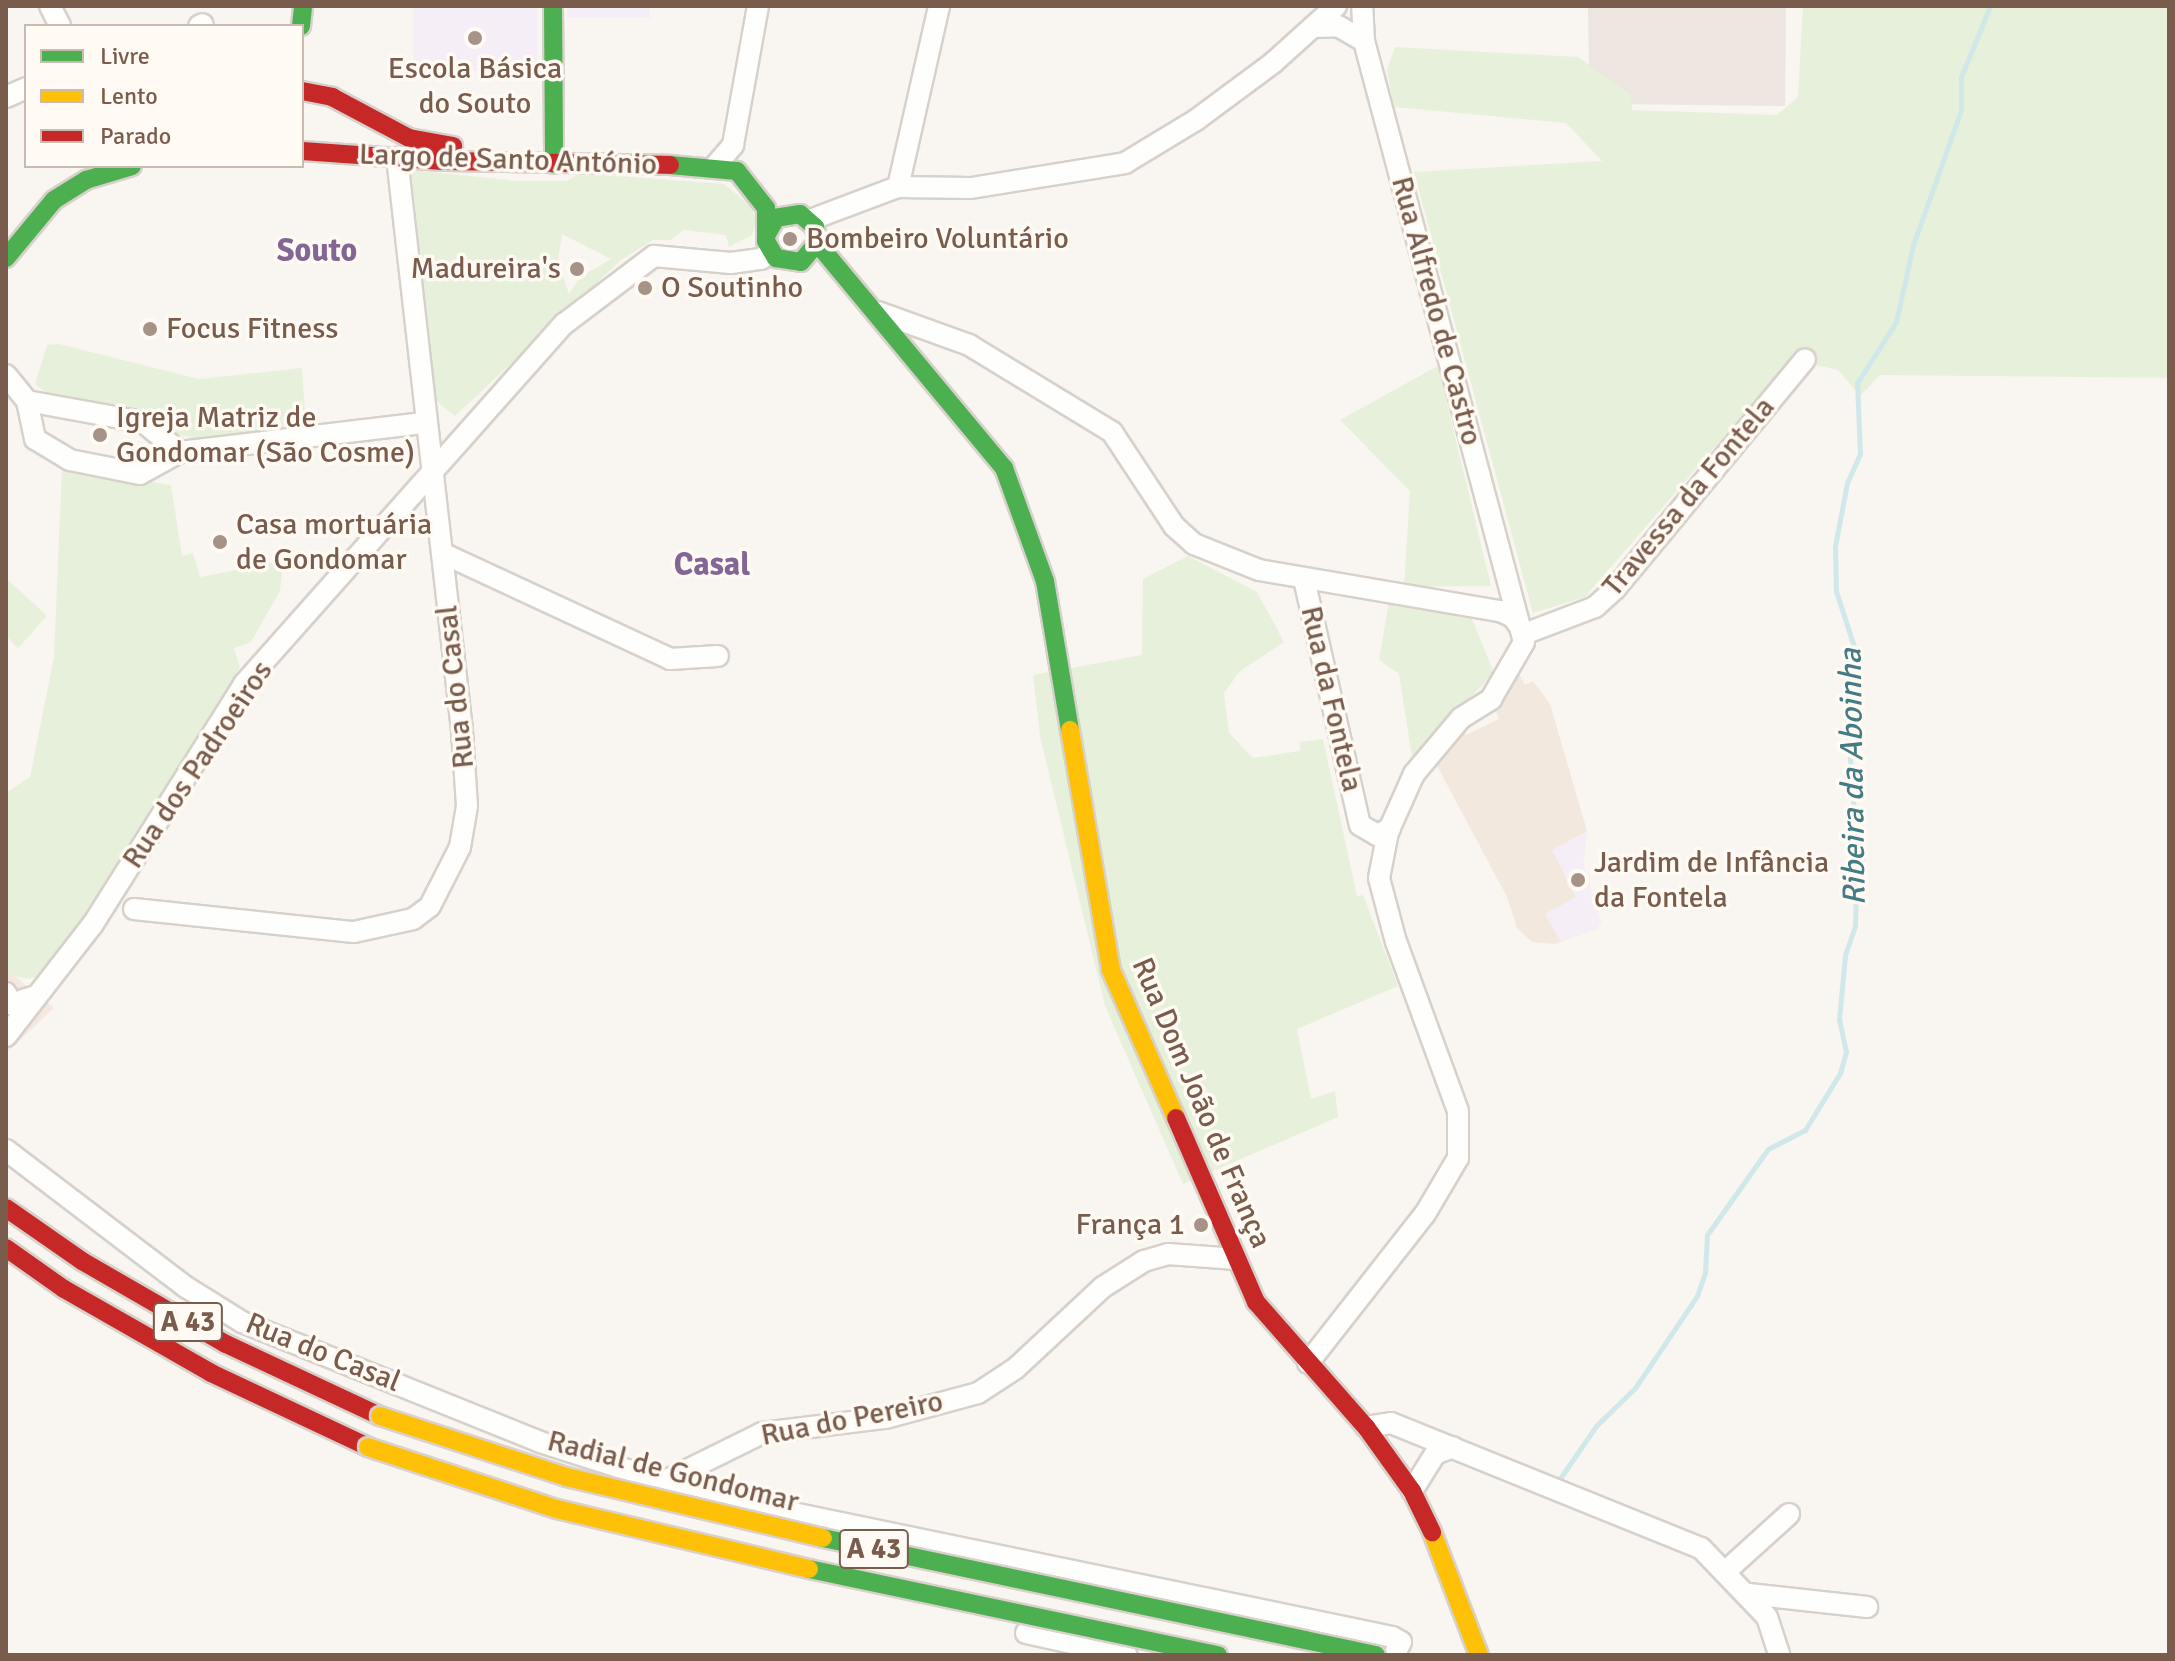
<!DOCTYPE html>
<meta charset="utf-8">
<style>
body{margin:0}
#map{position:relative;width:2175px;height:1661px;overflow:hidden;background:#f9f5f0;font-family:Signika,sans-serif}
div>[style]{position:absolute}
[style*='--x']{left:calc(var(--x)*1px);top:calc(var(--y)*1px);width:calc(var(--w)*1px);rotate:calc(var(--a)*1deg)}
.residential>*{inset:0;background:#f2e8de}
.commercial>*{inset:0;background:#f6e8e1}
.industrial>*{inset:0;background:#ede5e0}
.education>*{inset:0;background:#f6eef6;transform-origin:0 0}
.green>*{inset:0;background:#e7f0db}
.stream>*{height:5px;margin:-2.5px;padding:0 2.5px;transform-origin:2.5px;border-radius:2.5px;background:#d0e8ea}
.roads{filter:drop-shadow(2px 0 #d7d1cb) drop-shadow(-2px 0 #d7d1cb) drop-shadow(0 2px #d7d1cb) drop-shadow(0 -2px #d7d1cb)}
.street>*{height:20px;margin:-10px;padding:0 10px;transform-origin:10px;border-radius:10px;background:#fefefd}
.fast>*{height:18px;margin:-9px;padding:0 9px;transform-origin:9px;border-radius:9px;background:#4caf50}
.slow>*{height:18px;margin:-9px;padding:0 9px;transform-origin:9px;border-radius:9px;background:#ffc107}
.jam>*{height:18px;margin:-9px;padding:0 9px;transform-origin:9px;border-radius:9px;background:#c62828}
.bridges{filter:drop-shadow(2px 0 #dad1cc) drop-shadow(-2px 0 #dad1cc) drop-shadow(0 2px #dad1cc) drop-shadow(0 -2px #dad1cc)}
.fast-bridge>*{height:18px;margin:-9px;padding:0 9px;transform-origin:9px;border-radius:9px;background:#4caf50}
.slow-bridge>*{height:18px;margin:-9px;padding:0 9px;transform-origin:9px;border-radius:9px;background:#ffc107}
.dots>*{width:22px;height:22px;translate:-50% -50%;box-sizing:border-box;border:4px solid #fffaf3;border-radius:50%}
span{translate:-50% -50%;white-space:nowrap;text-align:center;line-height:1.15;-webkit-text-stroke:7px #fffaf3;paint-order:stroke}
.shield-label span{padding:2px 6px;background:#fffaf3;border:2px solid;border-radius:6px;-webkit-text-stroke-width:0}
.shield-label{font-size:28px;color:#7a5c4d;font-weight:700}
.poi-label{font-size:30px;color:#7a5c4d}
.left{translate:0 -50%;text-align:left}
.right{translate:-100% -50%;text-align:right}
.street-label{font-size:30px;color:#7a5c4d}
.neighbourhood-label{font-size:32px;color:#846695;font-weight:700}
.water-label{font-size:32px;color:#437c86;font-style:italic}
.frame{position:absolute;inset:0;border:8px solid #7a5c4d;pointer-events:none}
.legend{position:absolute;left:24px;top:24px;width:280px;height:144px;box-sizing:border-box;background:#fffaf3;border:2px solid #cabbb1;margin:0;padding:10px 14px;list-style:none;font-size:24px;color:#7a5c4d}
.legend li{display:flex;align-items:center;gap:16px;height:40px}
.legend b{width:40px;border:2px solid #cabbb1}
</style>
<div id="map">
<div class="residential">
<div style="clip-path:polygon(1518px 672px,1525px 685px,1533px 681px,1550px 704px,1587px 831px,1583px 863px,1601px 922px,1597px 929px,1555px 944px,1532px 942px,1517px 928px,1507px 897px,1435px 762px,1464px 731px,1466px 735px,1499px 719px,1495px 709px)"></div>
</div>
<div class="commercial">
<div style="clip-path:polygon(6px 969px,54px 1008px,6px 1053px)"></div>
</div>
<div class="industrial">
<div style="clip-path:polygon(1588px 6px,1786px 6px,1785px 106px,1609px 104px,1589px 75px)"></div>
</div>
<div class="education">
<div style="left:413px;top:6px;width:124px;height:65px"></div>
<div style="left:567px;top:6px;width:83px;height:12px"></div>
<div style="clip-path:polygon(1587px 831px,1583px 863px,1601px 922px,1597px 929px,1561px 942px,1545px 914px,1576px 897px,1552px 850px)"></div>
</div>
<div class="green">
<div style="clip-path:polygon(1803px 6px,2169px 6px,2169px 378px,1880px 375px,1860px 396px,1838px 370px,1807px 363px,1727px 433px,1585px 597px,1533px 613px,1414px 172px,1602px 161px,1566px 123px,1394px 107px,1387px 70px,1395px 47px,1578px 57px,1631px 95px,1632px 110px,1777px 115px,1798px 97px)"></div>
<div style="clip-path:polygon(evenodd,411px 170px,516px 181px,567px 181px,580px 173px,724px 184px,751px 206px,757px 221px,752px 235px,729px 247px,726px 235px,684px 230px,671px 240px,653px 240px,621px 260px,455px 416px,436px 401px,411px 170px,562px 234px,611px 259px,580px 277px,569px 294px,558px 261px,562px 234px)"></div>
<div style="clip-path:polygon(59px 344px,199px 379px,302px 368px,306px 429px,203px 441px,56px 400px,35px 384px,47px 345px)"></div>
<div style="clip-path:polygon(1438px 366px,1491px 586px,1404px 587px,1410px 491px,1340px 420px)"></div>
<div style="clip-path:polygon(62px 468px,171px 485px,182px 556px,193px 553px,200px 577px,283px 561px,280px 591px,251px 642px,234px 648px,240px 667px,57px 957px,44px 974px,29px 979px,14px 976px,6px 969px,6px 793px,30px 777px,54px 657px)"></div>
<div style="clip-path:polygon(1188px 556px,1257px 592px,1284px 642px,1240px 671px,1224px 693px,1229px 733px,1253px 758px,1300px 751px,1300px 742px,1323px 739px,1357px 896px,1363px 895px,1398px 986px,1297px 1029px,1311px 1099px,1335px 1091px,1338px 1117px,1183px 1184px,1105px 1006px,1040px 736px,1033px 675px,1142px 655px,1143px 579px)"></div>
<div style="clip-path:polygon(6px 578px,47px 616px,18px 648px,6px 636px)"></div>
<div style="clip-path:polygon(1389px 602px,1472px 619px,1494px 673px,1412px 757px,1399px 674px,1379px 660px)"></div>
</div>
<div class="stream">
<div style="--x:1561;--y:1477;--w:62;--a:-55.5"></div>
<div style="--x:1596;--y:1426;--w:54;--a:-44.3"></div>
<div style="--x:1635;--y:1388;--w:111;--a:-56"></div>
<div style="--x:1697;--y:1296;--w:24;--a:-71"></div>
<div style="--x:1705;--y:1273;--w:38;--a:-87"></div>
<div style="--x:1707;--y:1235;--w:105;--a:-54.7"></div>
<div style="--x:1768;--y:1149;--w:42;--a:-27.2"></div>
<div style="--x:1805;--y:1130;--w:67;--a:-58.4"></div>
<div style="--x:1840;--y:1073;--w:22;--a:-74"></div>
<div style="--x:1846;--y:1052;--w:33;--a:-102"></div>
<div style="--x:1839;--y:1020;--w:65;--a:-84.7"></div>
<div style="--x:1845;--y:955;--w:31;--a:-71"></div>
<div style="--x:1855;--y:926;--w:76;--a:-88.5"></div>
<div style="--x:1857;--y:850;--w:142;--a:-94.4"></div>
<div style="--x:1846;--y:708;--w:53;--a:-78.1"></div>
<div style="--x:1857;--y:656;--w:68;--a:-107.9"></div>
<div style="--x:1836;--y:591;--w:45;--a:-91.3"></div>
<div style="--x:1835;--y:546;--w:64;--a:-79.2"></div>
<div style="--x:1847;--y:483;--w:32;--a:-66"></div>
<div style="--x:1860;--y:454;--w:71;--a:-92.4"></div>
<div style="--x:1857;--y:383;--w:72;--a:-57.4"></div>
<div style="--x:1896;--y:322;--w:79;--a:-77.6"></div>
<div style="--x:1913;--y:245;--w:143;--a:-70.4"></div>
<div style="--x:1961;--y:110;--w:33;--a:-90"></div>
<div style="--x:1961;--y:77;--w:77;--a:-67.8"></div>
</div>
<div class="roads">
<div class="street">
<div style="--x:50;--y:6;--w:22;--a:63"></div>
<div style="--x:199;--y:26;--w:4;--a:-27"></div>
<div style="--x:1314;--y:27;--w:24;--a:-2"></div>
<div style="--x:1338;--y:26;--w:30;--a:30"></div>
<div style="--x:6;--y:97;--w:22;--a:-24"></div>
<div style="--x:715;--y:166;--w:28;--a:-49"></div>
<div style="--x:733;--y:145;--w:141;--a:-79.8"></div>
<div style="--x:898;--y:187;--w:186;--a:-77.2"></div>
<div style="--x:810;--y:220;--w:94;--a:-20.6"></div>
<div style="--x:898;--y:187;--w:73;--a:0.8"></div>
<div style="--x:971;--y:188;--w:156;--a:-9.2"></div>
<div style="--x:1125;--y:163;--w:83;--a:-31.2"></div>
<div style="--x:1196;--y:120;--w:97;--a:-36.6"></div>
<div style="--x:1274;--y:62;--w:84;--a:-42.1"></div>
<div style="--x:878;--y:312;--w:97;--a:19.9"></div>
<div style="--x:969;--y:345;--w:167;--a:31.3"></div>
<div style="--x:1112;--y:432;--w:113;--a:56.6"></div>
<div style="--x:1174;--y:526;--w:27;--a:42"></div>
<div style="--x:1194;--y:544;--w:70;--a:21.8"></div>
<div style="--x:1259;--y:570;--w:244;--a:9.7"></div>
<div style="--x:1500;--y:611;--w:14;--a:25"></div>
<div style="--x:1513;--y:617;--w:16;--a:55"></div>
<div style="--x:6;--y:375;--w:33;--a:51"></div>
<div style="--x:27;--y:401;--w:39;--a:78"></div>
<div style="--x:35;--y:439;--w:41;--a:31"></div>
<div style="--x:70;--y:460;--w:71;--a:11.3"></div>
<div style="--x:140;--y:474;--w:46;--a:-28.8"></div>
<div style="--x:180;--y:452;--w:247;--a:-6.8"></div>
<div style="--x:27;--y:401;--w:118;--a:10.3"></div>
<div style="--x:143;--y:422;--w:48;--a:39"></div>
<div style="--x:442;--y:553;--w:251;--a:24.9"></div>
<div style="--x:670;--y:659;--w:48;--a:-3.6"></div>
<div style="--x:1304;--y:579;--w:252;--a:77.2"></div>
<div style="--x:1360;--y:825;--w:20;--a:30"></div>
<div style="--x:1377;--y:835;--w:15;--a:-28"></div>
<div style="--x:1524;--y:634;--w:76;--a:-20.8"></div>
<div style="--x:1595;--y:607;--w:27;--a:-42"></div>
<div style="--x:1615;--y:589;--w:298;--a:-50.4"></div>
<div style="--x:134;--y:909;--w:221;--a:6"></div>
<div style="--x:354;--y:932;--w:60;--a:-12.4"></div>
<div style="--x:413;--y:919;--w:21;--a:-37"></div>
<div style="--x:430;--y:906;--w:66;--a:-63"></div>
<div style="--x:460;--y:847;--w:42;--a:-80.3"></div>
<div style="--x:467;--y:806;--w:76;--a:-93.8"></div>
<div style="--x:462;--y:730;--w:576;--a:-96.48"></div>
<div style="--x:6;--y:993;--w:12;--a:70"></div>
<div style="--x:10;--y:1004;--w:27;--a:-17"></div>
<div style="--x:6;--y:1036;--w:142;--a:-52.2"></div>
<div style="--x:93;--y:924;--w:284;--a:-57.8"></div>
<div style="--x:244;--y:684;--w:482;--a:-48.4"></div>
<div style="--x:564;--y:324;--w:113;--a:-37.1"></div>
<div style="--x:654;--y:256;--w:77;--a:5.2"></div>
<div style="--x:731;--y:263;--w:30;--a:-8"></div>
<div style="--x:761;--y:259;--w:12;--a:-35"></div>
<div style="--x:6;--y:1150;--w:226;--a:37.3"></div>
<div style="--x:186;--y:1287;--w:66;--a:32"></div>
<div style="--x:242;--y:1322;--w:321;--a:21.9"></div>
<div style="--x:540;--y:1442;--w:174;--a:17.7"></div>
<div style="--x:706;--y:1495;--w:701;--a:11.69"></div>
<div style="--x:1392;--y:1637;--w:10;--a:29"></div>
<div style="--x:1401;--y:1642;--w:15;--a:118"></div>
<div style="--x:1308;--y:1363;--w:189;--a:-51.9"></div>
<div style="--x:1425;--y:1214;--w:65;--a:-59.5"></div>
<div style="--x:1458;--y:1158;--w:47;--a:-90"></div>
<div style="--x:1458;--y:1111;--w:180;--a:-110.1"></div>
<div style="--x:1396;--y:942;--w:66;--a:-104.9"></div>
<div style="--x:1379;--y:878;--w:47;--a:-78.9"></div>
<div style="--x:1388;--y:832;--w:64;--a:-65.9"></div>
<div style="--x:1414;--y:774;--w:73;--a:-50"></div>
<div style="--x:1461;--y:718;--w:36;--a:-32"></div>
<div style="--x:1491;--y:699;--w:66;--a:-59.9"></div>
<div style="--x:1524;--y:642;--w:622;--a:-104.91"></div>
<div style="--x:1364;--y:41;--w:35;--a:-93"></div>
<div style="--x:1366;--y:1427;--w:25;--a:-9"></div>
<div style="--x:1391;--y:1423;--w:334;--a:22"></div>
<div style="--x:1701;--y:1548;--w:95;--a:46.3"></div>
<div style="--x:1767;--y:1617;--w:40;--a:72"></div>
<div style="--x:669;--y:1479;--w:104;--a:-26.3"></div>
<div style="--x:762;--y:1433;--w:124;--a:-7"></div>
<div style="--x:885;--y:1418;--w:96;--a:-15"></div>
<div style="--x:978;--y:1393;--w:45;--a:-33.3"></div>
<div style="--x:1016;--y:1368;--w:119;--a:-43"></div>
<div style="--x:1103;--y:1287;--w:49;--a:-32.4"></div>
<div style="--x:1144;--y:1261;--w:25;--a:-16"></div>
<div style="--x:1168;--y:1254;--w:68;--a:4.2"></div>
<div style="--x:1412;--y:1491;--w:44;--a:-58.1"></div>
<div style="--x:1435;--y:1454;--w:19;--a:-21"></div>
<div style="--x:1726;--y:1571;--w:85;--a:-42.1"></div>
<div style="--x:1749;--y:1594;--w:119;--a:6.3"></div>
<div style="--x:1026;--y:1633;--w:103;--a:12.3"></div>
</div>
<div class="fast">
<div style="--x:553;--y:6;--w:158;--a:89.6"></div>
<div style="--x:301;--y:26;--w:20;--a:-84"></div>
<div style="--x:670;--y:165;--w:67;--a:5.1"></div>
<div style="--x:737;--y:171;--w:47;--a:51.9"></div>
<div style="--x:766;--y:208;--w:33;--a:90"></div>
<div style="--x:766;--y:241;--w:20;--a:60"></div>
<div style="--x:776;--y:258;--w:25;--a:9"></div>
<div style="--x:801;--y:262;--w:25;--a:-50"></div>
<div style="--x:817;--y:243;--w:16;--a:-97"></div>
<div style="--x:815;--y:227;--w:20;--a:-139"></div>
<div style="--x:800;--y:214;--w:24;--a:171"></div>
<div style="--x:776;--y:218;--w:18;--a:119"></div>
<div style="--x:817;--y:243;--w:293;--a:50.3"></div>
<div style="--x:1004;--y:468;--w:120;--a:70.1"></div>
<div style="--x:1045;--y:581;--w:151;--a:80.5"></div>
<div style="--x:6;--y:258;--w:75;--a:-50.4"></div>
<div style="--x:54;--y:200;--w:38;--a:-32"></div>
<div style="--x:86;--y:180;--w:48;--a:-16.9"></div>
</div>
<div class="slow">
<div style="--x:1070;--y:730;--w:243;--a:80.3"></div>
<div style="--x:1111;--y:970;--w:162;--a:66.3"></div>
<div style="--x:1432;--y:1532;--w:132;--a:69.1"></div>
</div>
<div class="jam">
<div style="--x:302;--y:91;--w:31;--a:11"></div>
<div style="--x:332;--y:97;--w:87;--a:28"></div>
<div style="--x:409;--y:138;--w:45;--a:10.3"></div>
<div style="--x:302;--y:151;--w:141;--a:4.1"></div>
<div style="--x:443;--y:161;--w:227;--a:1"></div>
<div style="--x:1176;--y:1118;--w:201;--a:66.5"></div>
<div style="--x:1256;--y:1302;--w:167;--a:48.7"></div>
<div style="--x:1366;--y:1427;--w:79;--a:54.3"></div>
<div style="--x:1412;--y:1491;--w:46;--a:64"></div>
<div style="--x:6;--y:1208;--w:93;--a:34.9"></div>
<div style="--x:82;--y:1261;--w:166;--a:30"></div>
<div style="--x:226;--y:1344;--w:170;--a:25.1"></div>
<div style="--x:6;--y:1248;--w:71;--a:35.3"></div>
<div style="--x:64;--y:1289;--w:169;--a:29.7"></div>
<div style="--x:211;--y:1373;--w:174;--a:25.2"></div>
</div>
</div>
<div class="bridges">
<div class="fast-bridge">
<div style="--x:823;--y:1538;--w:565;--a:11.95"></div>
<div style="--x:809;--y:1569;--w:418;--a:11.9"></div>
</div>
<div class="slow-bridge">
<div style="--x:380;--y:1416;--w:197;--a:18.1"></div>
<div style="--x:567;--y:1477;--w:263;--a:13.4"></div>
<div style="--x:368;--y:1447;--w:199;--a:18.2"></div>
<div style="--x:557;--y:1509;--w:259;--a:13.4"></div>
</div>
</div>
<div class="dots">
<div style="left:475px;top:38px;background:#a69286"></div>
<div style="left:790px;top:239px;background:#a69286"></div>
<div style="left:577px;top:269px;background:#a69286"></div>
<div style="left:645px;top:288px;background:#a69286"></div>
<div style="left:150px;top:329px;background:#a69286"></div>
<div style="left:100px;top:435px;background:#a69286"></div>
<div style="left:220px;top:542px;background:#a69286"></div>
<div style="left:1578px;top:880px;background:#a69286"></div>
<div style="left:1201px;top:1225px;background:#a69286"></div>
</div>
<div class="shield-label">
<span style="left:188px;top:1322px">A 43</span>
<span style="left:874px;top:1549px">A 43</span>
</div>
<div class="poi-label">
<span style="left:475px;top:86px">Escola Básica<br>do Souto</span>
<span class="left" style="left:806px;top:239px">Bombeiro Voluntário</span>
<span class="right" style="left:561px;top:269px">Madureira's</span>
<span class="left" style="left:661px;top:288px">O Soutinho</span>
<span class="left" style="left:166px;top:329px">Focus Fitness</span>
<span class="left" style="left:116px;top:435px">Igreja Matriz de<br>Gondomar (São Cosme)</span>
<span class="left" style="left:236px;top:542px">Casa mortuária<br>de Gondomar</span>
<span class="left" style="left:1594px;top:880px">Jardim de Infância<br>da Fontela</span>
<span class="right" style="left:1185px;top:1225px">França 1</span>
</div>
<div class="street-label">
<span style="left:508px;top:160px;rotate:2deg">Largo de Santo António</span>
<span style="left:1436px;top:311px;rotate:75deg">Rua Alfredo de Castro</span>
<span style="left:1689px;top:497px;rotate:-50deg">Travessa da Fontela</span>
<span style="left:456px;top:687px;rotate:-96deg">Rua do Casal</span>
<span style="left:1331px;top:699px;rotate:77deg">Rua da Fontela</span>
<span style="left:198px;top:765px;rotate:-56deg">Rua dos Padroeiros</span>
<span style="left:1201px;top:1103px;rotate:67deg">Rua Dom João de França</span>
<span style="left:323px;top:1353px;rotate:22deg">Rua do Casal</span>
<span style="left:852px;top:1419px;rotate:-11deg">Rua do Pereiro</span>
<span style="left:673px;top:1472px;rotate:14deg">Radial de Gondomar</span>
</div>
<div class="neighbourhood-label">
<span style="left:317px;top:251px">Souto</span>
<span style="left:712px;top:565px">Casal</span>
</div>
<div class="water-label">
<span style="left:1853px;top:777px;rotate:-91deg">Ribeira da Aboinha</span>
</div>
<div class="frame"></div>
<ul class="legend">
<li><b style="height:10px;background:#4caf50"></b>Livre</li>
<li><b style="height:10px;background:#ffc107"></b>Lento</li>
<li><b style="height:10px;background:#c62828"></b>Parado</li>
</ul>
</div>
